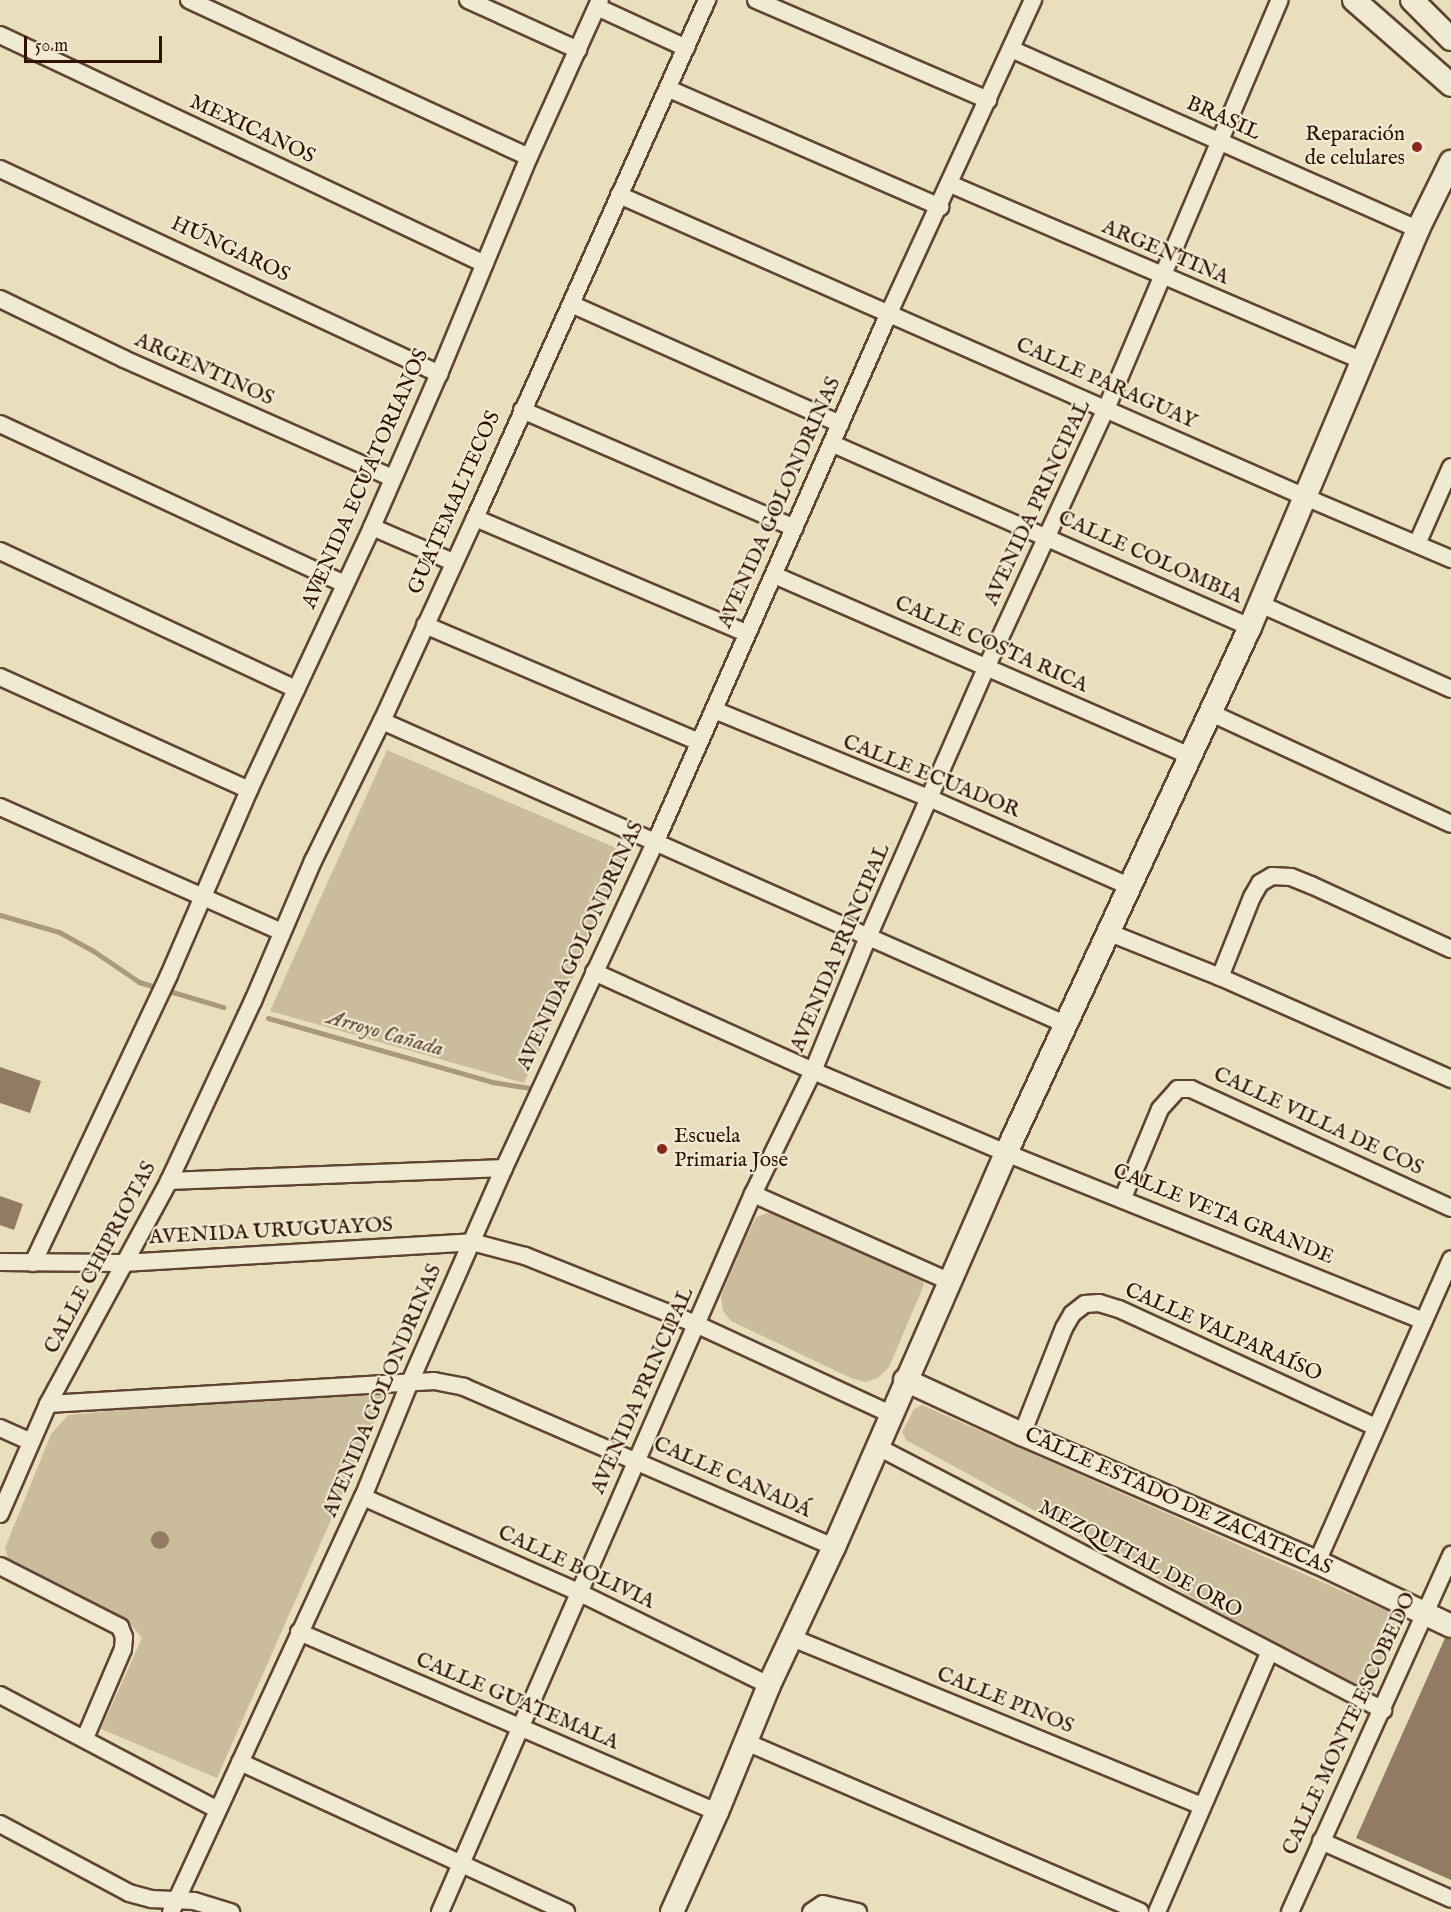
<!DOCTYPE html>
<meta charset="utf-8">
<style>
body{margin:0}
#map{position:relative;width:1451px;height:1912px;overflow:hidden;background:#eadfbc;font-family:"IM FELL English",serif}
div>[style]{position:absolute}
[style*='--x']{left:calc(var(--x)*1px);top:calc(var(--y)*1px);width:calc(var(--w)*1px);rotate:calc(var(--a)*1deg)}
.green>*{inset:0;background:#cbbc9c}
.stream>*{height:5px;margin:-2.5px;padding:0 2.5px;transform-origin:2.5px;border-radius:2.5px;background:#ab997d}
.building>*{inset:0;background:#917c63}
.round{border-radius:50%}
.roads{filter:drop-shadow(2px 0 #5f4430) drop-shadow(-2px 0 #5f4430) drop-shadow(0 2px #5f4430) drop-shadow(0 -2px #5f4430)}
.street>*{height:16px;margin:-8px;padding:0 8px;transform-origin:8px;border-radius:8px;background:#f1ead3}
.secondary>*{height:22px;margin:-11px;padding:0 11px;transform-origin:11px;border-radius:11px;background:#f1ead3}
.dots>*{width:16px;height:16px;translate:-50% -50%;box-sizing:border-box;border:3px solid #f1ead3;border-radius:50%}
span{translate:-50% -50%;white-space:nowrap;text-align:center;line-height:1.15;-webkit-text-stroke:4.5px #f1ead3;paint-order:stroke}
.street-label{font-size:21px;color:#311102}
.poi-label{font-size:21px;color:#311102}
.right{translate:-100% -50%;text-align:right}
.left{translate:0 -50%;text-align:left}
.water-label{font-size:22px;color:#624733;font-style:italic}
.scale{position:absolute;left:24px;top:36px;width:138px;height:27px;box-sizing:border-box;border:3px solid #311102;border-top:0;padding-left:8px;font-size:18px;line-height:21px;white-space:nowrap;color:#311102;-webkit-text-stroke:4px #f1ead3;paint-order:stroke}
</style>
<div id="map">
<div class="green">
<div style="clip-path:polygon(387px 750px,630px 854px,524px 1083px,270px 1011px)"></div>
<div style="clip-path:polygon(768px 1213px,784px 1215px,921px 1277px,924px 1285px,889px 1367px,878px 1378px,865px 1382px,851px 1378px,731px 1321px,723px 1311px,721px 1296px,743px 1244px,756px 1217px)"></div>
<div style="clip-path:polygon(351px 1388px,386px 1395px,217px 1778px,101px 1729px,142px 1638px,127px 1620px,8px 1559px,5px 1548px,51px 1434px,68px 1415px)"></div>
<div style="clip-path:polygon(922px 1405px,1392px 1613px,1398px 1621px,1399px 1632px,1374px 1683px,1365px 1688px,1354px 1686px,906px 1440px,902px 1432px,914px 1409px)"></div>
</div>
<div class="stream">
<div style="--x:0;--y:915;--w:61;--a:16.1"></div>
<div style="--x:59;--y:932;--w:38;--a:29"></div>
<div style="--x:92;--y:950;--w:57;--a:34.2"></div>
<div style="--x:139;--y:982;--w:88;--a:16.6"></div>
<div style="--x:268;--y:1018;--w:233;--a:15.9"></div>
<div style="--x:492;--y:1082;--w:37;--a:9"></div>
</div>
<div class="building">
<div style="clip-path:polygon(0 1067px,41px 1081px,30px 1113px,0 1103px)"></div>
<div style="clip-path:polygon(0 1196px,23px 1204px,14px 1230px,0 1225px)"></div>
<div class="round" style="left:151px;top:1531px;width:18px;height:18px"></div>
<div style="clip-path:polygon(1445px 1638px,1451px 1639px,1451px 1880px,1356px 1838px)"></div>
</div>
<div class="roads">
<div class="street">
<div style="--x:189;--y:0;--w:374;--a:24.8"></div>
<div style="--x:468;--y:0;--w:121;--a:24.4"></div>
<div style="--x:756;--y:0;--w:253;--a:23.3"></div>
<div style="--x:597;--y:7;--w:98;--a:24.7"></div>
<div style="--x:0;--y:35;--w:536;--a:25.28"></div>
<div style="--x:1011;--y:49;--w:445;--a:23.9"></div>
<div style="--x:669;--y:89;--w:296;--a:23.5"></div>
<div style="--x:0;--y:169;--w:485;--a:25"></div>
<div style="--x:950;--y:184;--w:448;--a:23.2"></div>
<div style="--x:619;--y:195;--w:750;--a:23.76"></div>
<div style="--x:1305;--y:497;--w:159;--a:23"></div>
<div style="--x:0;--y:299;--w:138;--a:25.8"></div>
<div style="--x:124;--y:359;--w:294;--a:23.9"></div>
<div style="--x:571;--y:304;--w:295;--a:24"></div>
<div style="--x:522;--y:410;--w:297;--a:23.4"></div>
<div style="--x:0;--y:424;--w:380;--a:24.9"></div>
<div style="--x:833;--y:444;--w:455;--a:23.7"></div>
<div style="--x:475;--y:518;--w:294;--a:23"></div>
<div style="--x:372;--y:527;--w:88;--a:23.4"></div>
<div style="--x:1417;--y:544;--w:84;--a:-66.2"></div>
<div style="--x:0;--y:551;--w:327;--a:25"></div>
<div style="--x:774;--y:575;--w:454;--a:23.5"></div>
<div style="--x:1260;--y:604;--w:209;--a:24"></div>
<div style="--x:425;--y:625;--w:298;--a:23.1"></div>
<div style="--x:0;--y:677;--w:273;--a:24.4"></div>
<div style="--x:714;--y:710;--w:232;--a:22.3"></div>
<div style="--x:929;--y:798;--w:221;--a:23.8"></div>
<div style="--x:1211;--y:713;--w:264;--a:24.8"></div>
<div style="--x:382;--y:721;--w:749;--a:23.93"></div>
<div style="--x:0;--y:807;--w:306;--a:23.9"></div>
<div style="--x:1110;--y:933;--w:118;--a:21.8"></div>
<div style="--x:1220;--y:977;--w:253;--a:23.8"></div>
<div style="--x:594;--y:972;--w:240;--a:24.3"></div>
<div style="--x:813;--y:1071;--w:210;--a:23"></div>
<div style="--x:1006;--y:1153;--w:450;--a:21.9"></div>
<div style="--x:1220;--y:977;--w:86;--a:-68.2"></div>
<div style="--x:1252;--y:897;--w:16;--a:-60"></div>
<div style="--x:1260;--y:883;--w:14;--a:-30"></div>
<div style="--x:1272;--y:876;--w:19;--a:3"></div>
<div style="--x:1291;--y:877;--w:22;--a:22"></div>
<div style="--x:1311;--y:885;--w:154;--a:24.6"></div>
<div style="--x:169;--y:1181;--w:335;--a:-2.2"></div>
<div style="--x:753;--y:1194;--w:214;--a:24"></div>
<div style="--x:1123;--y:1198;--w:96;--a:-67.4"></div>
<div style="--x:1160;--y:1109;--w:27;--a:-48"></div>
<div style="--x:1178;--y:1089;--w:13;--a:0"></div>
<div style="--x:1191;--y:1089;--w:286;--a:24.6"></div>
<div style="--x:0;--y:1262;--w:123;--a:0.5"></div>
<div style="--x:123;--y:1263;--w:350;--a:-3.4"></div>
<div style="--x:472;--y:1242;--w:55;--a:14.8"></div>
<div style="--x:525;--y:1256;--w:186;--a:21.7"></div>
<div style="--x:698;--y:1325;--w:213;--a:24.8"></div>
<div style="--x:33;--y:1263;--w:318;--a:-64.7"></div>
<div style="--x:169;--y:975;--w:202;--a:-66.6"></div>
<div style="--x:249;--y:790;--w:290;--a:-64.9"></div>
<div style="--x:372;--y:527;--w:167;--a:-66.4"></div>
<div style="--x:439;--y:374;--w:235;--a:-67.5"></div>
<div style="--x:529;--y:157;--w:172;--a:-65.7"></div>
<div style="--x:48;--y:1404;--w:387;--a:-3.4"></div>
<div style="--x:434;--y:1381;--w:31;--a:11"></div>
<div style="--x:464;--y:1387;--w:403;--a:23.4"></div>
<div style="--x:0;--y:1428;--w:34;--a:24"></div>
<div style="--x:1022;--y:1434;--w:114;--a:-68.4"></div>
<div style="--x:1064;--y:1328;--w:16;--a:-60"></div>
<div style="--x:1072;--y:1314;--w:16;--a:-38"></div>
<div style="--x:1085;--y:1304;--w:14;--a:-4"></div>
<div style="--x:1099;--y:1303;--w:21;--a:17"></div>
<div style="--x:1119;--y:1309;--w:282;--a:24.7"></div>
<div style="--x:876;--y:1446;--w:572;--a:27.51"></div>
<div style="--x:363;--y:1497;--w:235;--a:23.8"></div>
<div style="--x:578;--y:1592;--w:212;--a:26"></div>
<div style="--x:0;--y:1514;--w:120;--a:-66.4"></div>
<div style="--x:48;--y:1404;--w:254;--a:-61.5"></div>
<div style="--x:169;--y:1181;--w:199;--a:-65"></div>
<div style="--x:253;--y:1001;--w:152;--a:-66.8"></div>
<div style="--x:313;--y:861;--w:156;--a:-63.8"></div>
<div style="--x:382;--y:721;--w:223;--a:-65.4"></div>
<div style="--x:475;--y:518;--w:568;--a:-65.87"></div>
<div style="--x:1317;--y:1562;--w:331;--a:-66.1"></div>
<div style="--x:0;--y:1566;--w:135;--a:26.9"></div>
<div style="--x:120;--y:1627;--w:11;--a:68"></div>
<div style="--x:124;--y:1637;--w:12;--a:95"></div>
<div style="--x:123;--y:1649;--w:97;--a:113.1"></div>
<div style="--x:299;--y:1632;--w:455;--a:23.3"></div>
<div style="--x:790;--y:1637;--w:445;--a:22.3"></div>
<div style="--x:0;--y:1695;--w:246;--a:27.8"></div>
<div style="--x:746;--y:1742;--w:429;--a:23.3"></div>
<div style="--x:240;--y:1762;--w:359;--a:24.7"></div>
<div style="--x:0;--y:1824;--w:146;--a:28.1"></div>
<div style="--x:129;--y:1893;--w:24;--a:15"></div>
<div style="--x:152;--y:1899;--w:42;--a:2.7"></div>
<div style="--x:194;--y:1901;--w:39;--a:17"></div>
<div style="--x:1321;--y:1841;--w:142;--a:24"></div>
<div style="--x:171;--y:1912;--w:457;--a:-65.2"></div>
<div style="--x:363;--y:1497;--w:124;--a:-67.8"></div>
<div style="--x:410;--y:1382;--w:234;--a:-66.3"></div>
<div style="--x:504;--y:1168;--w:358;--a:-65.1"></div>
<div style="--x:655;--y:843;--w:579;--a:-66.18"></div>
<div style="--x:889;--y:313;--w:345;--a:-65.3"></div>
<div style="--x:440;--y:1912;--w:783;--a:-66.45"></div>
<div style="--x:753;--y:1194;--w:137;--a:-64"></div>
<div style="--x:813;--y:1071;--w:145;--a:-67.7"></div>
<div style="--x:868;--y:937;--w:296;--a:-66.3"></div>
<div style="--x:987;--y:666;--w:283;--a:-65.2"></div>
<div style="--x:1106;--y:409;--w:444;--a:-67"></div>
<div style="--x:811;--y:1912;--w:14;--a:-34"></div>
<div style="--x:823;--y:1904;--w:36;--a:13"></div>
<div style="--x:1157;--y:1912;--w:282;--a:-66.6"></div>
<div style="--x:1290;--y:1912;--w:392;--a:-65.7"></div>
</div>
<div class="secondary">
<div style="--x:1354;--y:0;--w:129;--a:41.2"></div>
<div style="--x:1412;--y:0;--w:55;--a:45"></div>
<div style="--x:905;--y:1380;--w:129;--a:24.8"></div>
<div style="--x:1022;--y:1434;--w:322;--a:23.5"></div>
<div style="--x:1317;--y:1562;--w:148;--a:25.5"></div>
<div style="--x:672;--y:1912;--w:110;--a:-65.8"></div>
<div style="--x:717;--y:1812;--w:137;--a:-67.7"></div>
<div style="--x:769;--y:1685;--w:153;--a:-64.8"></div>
<div style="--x:834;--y:1547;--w:430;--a:-66.4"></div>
<div style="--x:1006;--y:1153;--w:580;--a:-65.11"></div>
<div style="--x:1250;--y:627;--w:432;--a:-67.1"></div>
<div style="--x:1418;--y:229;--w:75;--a:-63.8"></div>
</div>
</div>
<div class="dots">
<div style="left:1417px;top:147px;background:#8f2418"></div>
<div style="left:662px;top:1149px;background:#8f2418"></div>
</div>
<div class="street-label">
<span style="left:1223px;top:119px;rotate:24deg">BRASIL</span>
<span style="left:252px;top:130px;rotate:25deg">MEXICANOS</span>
<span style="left:230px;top:250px;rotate:25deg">HÚNGAROS</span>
<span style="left:1165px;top:253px;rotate:23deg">ARGENTINA</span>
<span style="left:204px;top:370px;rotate:24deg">ARGENTINOS</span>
<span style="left:1106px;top:384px;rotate:24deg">CALLE PARAGUAY</span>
<span style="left:366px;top:479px;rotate:-66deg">AVENIDA ECUATORIANOS</span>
<span style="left:455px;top:503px;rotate:-66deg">GUATEMALTECOS</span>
<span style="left:780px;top:503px;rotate:-66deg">AVENIDA GOLONDRINAS</span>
<span style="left:1038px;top:503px;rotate:-65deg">AVENIDA PRINCIPAL</span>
<span style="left:1150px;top:558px;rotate:24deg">CALLE COLOMBIA</span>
<span style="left:991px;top:645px;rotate:24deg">CALLE COSTA RICA</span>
<span style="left:931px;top:777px;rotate:22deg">CALLE ECUADOR</span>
<span style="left:581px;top:946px;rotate:-65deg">AVENIDA GOLONDRINAS</span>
<span style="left:841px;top:948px;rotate:-67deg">AVENIDA PRINCIPAL</span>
<span style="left:1318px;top:1122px;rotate:25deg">CALLE VILLA DE COS</span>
<span style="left:1223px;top:1215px;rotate:22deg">CALLE VETA GRANDE</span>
<span style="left:271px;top:1232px;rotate:-3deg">AVENIDA URUGUAYOS</span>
<span style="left:101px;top:1258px;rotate:-62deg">CALLE CHIPRIOTAS</span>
<span style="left:1223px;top:1333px;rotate:24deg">CALLE VALPARAÍSO</span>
<span style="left:383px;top:1391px;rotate:-67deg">AVENIDA GOLONDRINAS</span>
<span style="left:643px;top:1391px;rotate:-66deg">AVENIDA PRINCIPAL</span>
<span style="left:732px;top:1478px;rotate:24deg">CALLE CANADÁ</span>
<span style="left:1178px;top:1502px;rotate:24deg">CALLE ESTADO DE ZACATECAS</span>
<span style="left:1140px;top:1560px;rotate:28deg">MEZQUITAL DE ORO</span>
<span style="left:576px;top:1568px;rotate:25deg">CALLE BOLIVIA</span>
<span style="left:1005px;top:1701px;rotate:22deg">CALLE PINOS</span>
<span style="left:517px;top:1702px;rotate:23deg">CALLE GUATEMALA</span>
<span style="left:1350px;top:1724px;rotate:-65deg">CALLE MONTE ESCOBEDO</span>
</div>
<div class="poi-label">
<span class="right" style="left:1405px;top:147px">Reparación<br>de celulares</span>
<span class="left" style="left:674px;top:1149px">Escuela<br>Primaria Jose</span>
</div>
<div class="water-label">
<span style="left:385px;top:1034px;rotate:16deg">Arroyo Cañada</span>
</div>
<div class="scale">50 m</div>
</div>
